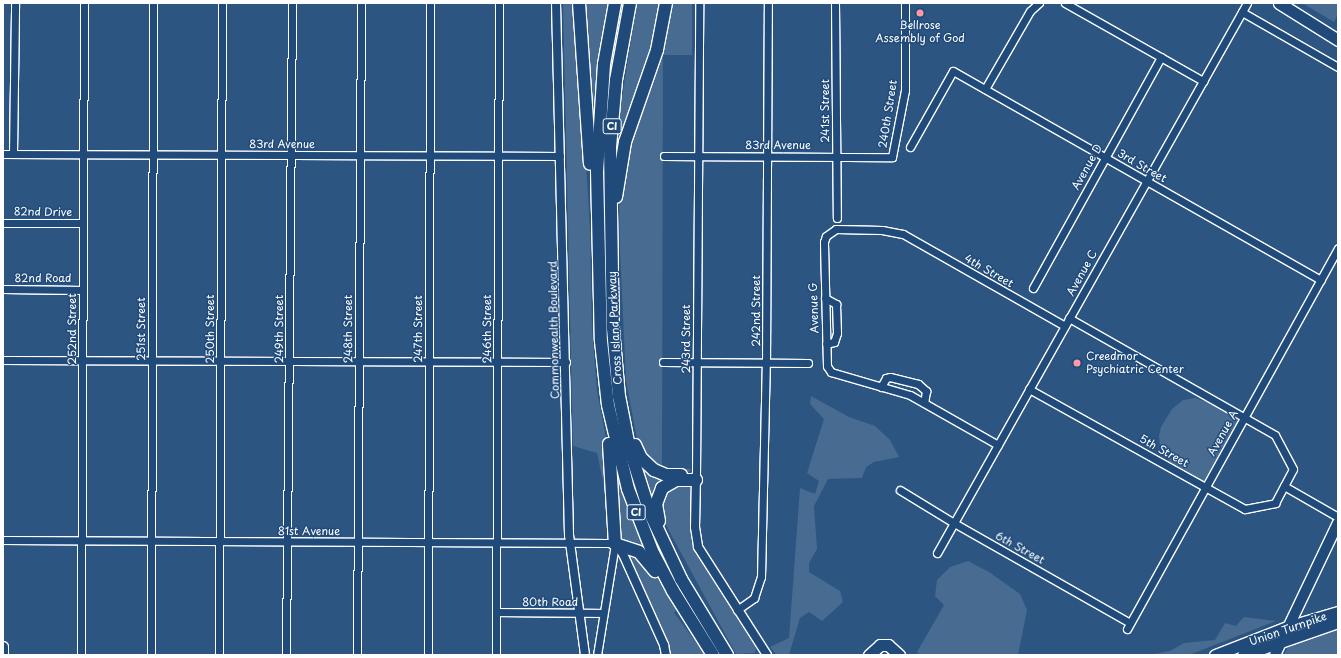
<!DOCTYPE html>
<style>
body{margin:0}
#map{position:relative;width:1341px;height:658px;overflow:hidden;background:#2c5582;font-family:"Playpen Sans",sans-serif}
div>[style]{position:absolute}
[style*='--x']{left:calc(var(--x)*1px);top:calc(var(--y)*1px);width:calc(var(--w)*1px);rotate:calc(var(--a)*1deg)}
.green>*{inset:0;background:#486b92}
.roads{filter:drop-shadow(1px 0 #fff) drop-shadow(-1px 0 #fff) drop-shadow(0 1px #fff) drop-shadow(0 -1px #fff)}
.minor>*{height:7px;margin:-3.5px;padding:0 3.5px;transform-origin:3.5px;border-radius:3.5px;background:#1f4a7a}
.tertiary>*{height:8px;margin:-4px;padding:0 4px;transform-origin:4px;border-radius:4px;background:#1f4a7a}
.secondary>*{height:10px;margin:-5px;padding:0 5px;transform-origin:5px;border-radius:5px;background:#1f4a7a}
.primary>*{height:11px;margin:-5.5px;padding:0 5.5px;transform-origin:5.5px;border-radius:5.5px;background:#1f4a7a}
.motorway>*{height:12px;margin:-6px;padding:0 6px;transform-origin:6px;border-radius:6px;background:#1f4a7a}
.dots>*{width:11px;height:11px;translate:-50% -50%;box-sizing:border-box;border:2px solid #1f4a7a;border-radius:50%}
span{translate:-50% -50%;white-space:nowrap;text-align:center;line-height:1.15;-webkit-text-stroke:3px #1f4a7a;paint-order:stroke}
.shield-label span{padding:1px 3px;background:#1f4a7a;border:1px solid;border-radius:3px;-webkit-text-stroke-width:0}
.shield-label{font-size:10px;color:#fff;font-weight:700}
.poi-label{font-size:11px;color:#fff}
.left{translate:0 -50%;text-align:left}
.street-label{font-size:11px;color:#fff}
.frame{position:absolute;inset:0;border:4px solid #fff;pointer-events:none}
</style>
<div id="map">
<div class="green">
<div style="clip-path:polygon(563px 3px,576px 3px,590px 228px,592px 329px,597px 391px,607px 443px,609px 534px,606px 487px,604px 486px,597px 453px,573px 446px)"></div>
<div style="clip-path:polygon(582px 3px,611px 3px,598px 74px,593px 135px)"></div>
<div style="clip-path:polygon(637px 3px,663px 3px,657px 34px,618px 151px,620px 110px)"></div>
<div style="clip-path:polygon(672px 3px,692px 3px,692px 55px,663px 55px,662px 468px,691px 469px,690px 472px,660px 469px,643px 456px,638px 444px,626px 381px,620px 250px,619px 204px,626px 151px)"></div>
<div style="clip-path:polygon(1302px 3px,1338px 3px,1338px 14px,1334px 22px)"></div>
<div style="clip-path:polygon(811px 396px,849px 417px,875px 426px,890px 440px,899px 457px,874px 462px,866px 467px,862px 478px,828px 479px,814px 506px,817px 549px,809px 563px,809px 572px,840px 591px,843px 602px,822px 621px,809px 612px,800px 618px,789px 655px,780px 655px,776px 654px,770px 647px,789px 638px,800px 488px,815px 494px,819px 481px,807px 473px,824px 419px,810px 404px)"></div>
<div style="clip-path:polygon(1195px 398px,1213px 404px,1236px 417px,1238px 421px,1204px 481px,1170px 462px,1160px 447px,1159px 436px,1161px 427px,1172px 409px,1183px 400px)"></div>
<div style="clip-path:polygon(643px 467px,668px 478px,654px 494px,652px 495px)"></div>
<div style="clip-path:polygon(618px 479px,647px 549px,643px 552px,620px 542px,614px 481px)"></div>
<div style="clip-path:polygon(679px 484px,692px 485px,691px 539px,695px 553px,756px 648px,755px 653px,736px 654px,667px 527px,662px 512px,662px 501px,666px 493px)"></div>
<div style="clip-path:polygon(628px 550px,655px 573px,676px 610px,674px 613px,706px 655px,670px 655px,669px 647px,626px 554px)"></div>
<div style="clip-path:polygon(968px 561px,989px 572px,1020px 594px,1027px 610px,1018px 655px,920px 655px,917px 652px,944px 605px,935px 596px,937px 580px,950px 567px)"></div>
<div style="clip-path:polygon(1244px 617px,1276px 621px,1189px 655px,1149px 655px,1170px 651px,1184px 643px,1215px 640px,1225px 623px,1236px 626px)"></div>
<div style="clip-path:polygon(1338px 627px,1338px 655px,1284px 655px,1292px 639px)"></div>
</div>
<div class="roads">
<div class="minor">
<div style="--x:835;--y:3;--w:215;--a:89.5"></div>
<div style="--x:1065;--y:3;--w:159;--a:29.5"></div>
<div style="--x:1242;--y:12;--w:111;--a:29.8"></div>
<div style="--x:985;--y:89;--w:90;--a:-60"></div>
<div style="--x:1030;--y:11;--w:12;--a:-42"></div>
<div style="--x:910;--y:147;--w:87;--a:-60.5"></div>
<div style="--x:953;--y:71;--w:423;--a:29.6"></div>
<div style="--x:3;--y:154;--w:557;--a:0.21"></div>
<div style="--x:13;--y:154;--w:151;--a:-89.2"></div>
<div style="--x:664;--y:156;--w:228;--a:0.3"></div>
<div style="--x:892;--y:157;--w:68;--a:-79"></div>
<div style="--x:905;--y:90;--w:87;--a:-90"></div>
<div style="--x:3;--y:223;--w:80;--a:0"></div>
<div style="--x:1033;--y:288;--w:264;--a:-61"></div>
<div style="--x:3;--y:289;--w:80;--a:0.7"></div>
<div style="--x:825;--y:298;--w:13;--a:29"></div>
<div style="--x:836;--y:304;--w:29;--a:88"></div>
<div style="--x:837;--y:333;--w:9;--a:108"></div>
<div style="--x:834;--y:342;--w:8;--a:166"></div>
<div style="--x:3;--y:360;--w:563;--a:0.2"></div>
<div style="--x:663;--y:362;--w:145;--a:0.4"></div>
<div style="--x:881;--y:387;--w:10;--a:-61"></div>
<div style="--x:886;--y:378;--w:4;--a:-14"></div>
<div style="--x:890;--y:377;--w:29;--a:14"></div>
<div style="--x:918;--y:384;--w:11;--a:41"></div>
<div style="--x:926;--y:391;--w:12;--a:99"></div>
<div style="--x:1029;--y:389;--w:247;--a:29.1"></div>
<div style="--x:1245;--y:509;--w:31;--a:-11"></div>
<div style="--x:1275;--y:503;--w:38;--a:-62"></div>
<div style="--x:1293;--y:469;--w:38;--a:-118"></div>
<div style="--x:1275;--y:435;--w:237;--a:-150.4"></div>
<div style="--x:998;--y:445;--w:101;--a:-150.4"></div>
<div style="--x:910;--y:395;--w:82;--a:-163.8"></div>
<div style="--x:831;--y:372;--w:7;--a:-124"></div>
<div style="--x:827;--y:366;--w:124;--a:-91.4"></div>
<div style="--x:824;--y:242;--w:6;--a:-72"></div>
<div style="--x:826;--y:236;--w:12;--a:-35"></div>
<div style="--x:836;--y:229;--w:46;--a:1.2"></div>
<div style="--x:882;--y:230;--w:21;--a:11"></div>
<div style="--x:903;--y:234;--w:186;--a:29.6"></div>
<div style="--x:696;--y:476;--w:473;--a:-89.6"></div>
<div style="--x:1284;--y:486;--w:62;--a:29.9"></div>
<div style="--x:900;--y:490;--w:63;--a:31.4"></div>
<div style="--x:954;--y:523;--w:202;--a:29.6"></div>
<div style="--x:3;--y:540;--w:605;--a:0.28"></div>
<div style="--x:608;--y:543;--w:7;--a:8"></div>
<div style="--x:615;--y:544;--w:112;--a:99.2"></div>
<div style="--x:937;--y:553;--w:631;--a:-60.59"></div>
<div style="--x:737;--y:610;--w:21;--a:-35"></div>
<div style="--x:754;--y:598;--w:22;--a:-72"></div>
<div style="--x:761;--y:577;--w:214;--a:-88.7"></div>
<div style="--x:766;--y:363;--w:360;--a:-89.7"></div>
<div style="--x:497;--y:612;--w:106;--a:0.5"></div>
<div style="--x:1127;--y:629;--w:435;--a:-61"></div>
<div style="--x:81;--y:655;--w:652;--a:-89.74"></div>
<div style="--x:151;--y:655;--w:652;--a:-89.82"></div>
<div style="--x:219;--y:655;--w:652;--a:-89.74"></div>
<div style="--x:286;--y:655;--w:652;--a:-89.47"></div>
<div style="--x:357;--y:655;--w:652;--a:-89.65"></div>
<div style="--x:428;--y:655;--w:652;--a:-89.82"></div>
<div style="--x:496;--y:655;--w:652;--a:-89.74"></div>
</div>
<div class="tertiary">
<div style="--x:556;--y:3;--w:532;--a:88.6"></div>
<div style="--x:569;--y:535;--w:121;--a:82.4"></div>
<div style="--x:696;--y:476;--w:51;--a:91.1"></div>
<div style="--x:695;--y:527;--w:20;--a:81"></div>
<div style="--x:698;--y:547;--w:128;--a:57.4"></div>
<div style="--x:617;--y:546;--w:10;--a:53"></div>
<div style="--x:623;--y:554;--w:100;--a:65.7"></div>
<div style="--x:664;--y:645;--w:10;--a:79"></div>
</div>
<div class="secondary">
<div style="--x:3;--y:647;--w:8;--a:90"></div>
<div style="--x:1275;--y:655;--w:146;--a:-64.5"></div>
</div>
<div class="primary">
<div style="--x:1279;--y:3;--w:70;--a:32.1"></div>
<div style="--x:869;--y:655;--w:15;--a:-42"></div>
<div style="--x:880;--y:645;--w:8;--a:0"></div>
<div style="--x:888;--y:645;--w:15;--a:42"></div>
<div style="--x:1215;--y:655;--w:77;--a:-21.3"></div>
<div style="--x:1287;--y:627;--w:53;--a:-16.4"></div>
<div style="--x:1243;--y:655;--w:101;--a:-19.2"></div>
</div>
<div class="motorway">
<div style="--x:579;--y:3;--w:161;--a:86.1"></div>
<div style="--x:615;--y:3;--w:62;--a:100.2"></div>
<div style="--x:604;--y:64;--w:107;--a:93.7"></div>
<div style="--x:597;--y:171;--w:170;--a:88.7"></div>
<div style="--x:601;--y:341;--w:64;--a:83.8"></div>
<div style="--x:608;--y:405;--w:86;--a:76.6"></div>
<div style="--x:628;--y:489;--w:66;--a:68.8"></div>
<div style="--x:652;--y:551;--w:45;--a:62.3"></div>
<div style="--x:673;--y:591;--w:75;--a:58"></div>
<div style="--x:630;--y:3;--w:78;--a:100.3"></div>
<div style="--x:616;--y:80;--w:67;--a:95.1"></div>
<div style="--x:610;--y:147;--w:181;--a:89.1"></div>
<div style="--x:613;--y:328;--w:68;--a:85"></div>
<div style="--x:619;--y:396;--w:52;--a:78.9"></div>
<div style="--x:629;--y:447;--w:69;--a:72.3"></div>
<div style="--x:650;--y:513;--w:73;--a:64.8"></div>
<div style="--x:681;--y:579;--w:89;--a:58.8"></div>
<div style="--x:616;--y:197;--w:56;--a:-80.7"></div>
<div style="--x:625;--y:142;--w:97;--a:-70.8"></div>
<div style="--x:657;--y:50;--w:48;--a:-79.2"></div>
<div style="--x:609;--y:444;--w:100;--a:86.6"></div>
<div style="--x:615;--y:544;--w:25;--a:18"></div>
<div style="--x:639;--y:552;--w:25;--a:50"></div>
<div style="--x:635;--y:445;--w:14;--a:65"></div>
<div style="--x:641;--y:458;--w:18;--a:43"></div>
<div style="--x:654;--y:470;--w:13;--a:23"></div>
<div style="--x:666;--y:475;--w:15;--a:0"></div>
<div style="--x:659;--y:521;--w:17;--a:-100"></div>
<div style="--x:656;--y:504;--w:17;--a:-69"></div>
<div style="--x:662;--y:488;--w:16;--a:-30"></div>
<div style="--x:676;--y:480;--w:20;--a:0"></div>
</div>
</div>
<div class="dots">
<div style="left:920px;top:13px;background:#ff9aa2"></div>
<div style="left:1077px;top:363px;background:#ff9aa2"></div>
</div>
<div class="shield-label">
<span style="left:612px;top:126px">CI</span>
<span style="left:636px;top:512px">CI</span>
</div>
<div class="poi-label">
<span style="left:920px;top:32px">Bellrose<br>Assembly of God</span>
<span class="left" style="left:1086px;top:363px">Creedmor<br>Psychiatric Center</span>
</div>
<div class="street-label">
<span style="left:825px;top:111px;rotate:-90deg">241st Street</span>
<span style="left:888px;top:114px;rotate:-81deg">240th Street</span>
<span style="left:282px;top:144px">83rd Avenue</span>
<span style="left:778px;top:145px">83rd Avenue</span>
<span style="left:1142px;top:166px;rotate:30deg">3rd Street</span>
<span style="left:1087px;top:167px;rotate:-61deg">Avenue D</span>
<span style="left:43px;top:212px;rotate:1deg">82nd Drive</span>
<span style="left:989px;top:271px;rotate:30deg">4th Street</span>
<span style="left:1082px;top:273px;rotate:-61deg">Avenue C</span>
<span style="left:43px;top:278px">82nd Road</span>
<span style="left:814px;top:308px;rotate:-92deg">Avenue G</span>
<span style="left:756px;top:311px;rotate:-90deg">242nd Street</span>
<span style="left:615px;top:328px;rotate:-93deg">Cross Island Parkway</span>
<span style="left:72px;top:329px;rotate:-90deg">252nd Street</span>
<span style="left:141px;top:329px;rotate:-90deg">251st Street</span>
<span style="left:210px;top:329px;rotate:-90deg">250th Street</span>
<span style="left:279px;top:329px;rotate:-90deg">249th Street</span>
<span style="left:348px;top:329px;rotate:-90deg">248th Street</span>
<span style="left:418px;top:329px;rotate:-90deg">247th Street</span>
<span style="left:487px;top:329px;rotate:-90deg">246th Street</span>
<span style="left:554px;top:330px;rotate:-91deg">Commonwealth Boulevard</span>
<span style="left:686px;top:339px;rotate:-90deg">243rd Street</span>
<span style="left:1223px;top:433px;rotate:-61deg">Avenue A</span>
<span style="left:1164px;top:451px;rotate:29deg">5th Street</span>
<span style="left:309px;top:531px">81st Avenue</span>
<span style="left:1020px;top:548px;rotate:29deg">6th Street</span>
<span style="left:550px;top:602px">80th Road</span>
<span style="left:1288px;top:629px;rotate:-19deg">Union Turnpike</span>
</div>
<div class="frame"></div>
</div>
